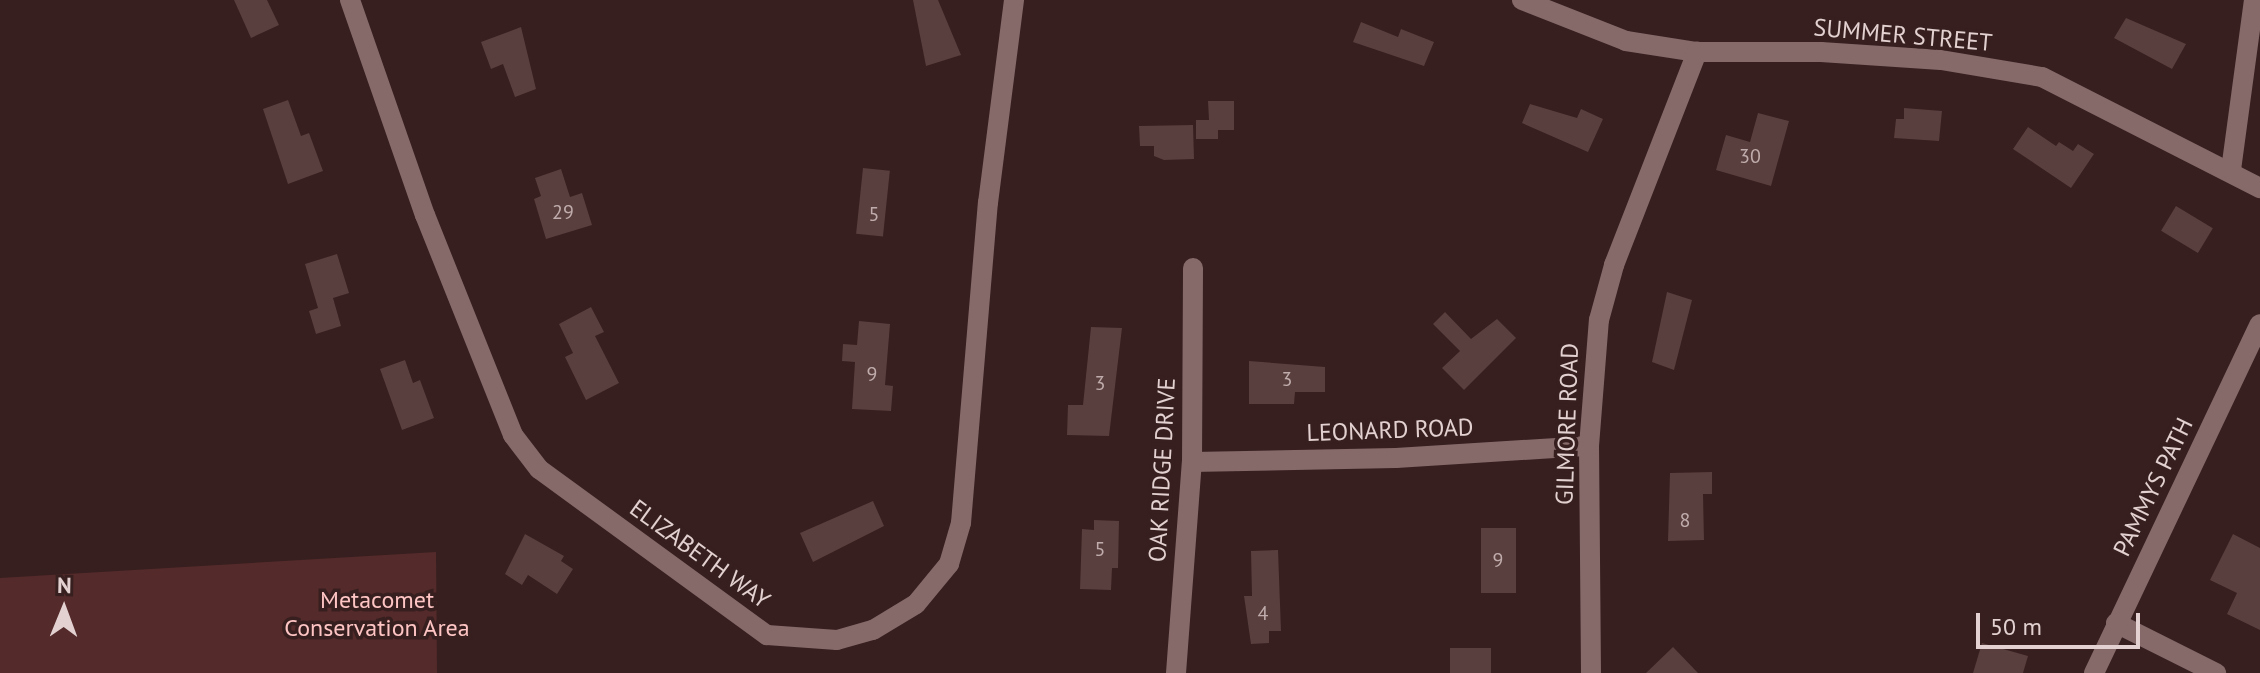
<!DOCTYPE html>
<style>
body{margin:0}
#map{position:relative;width:2260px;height:673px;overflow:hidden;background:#371f1f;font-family:"PT Sans",sans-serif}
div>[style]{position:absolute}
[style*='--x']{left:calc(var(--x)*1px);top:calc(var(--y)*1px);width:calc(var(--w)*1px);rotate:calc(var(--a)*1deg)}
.green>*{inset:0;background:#552a2b}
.building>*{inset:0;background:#593f3e;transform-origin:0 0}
.minor>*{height:20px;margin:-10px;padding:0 10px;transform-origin:10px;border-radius:10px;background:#866a6a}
span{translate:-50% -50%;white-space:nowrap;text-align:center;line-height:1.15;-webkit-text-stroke:7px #371f1f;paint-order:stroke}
.number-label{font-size:20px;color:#c0acac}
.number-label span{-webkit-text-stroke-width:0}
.street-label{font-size:24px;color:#e2d1d0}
.park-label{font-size:24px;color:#fec5c4}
.north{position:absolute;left:24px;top:569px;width:80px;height:80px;-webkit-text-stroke:6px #371f1f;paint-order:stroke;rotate:1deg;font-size:22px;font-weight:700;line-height:32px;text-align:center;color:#e2d1d0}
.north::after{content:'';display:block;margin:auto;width:28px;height:36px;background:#e2d1d0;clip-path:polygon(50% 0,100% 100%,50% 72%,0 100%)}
.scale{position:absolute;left:1976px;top:613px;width:164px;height:36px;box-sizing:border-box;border:4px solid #e2d1d0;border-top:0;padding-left:10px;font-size:24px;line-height:28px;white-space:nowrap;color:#e2d1d0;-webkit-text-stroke:6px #371f1f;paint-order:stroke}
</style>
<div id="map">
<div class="green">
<div style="clip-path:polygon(436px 552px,437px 673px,0 673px,0 578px)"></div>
</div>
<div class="building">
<div style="clip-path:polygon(234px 0,267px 0,279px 25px,251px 38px)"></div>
<div style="clip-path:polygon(913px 0,938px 0,961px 55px,926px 66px)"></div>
<div style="clip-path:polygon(2126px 18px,2186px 44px,2172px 69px,2114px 38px)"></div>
<div style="clip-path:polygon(1361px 22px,1398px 37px,1401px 29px,1434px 42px,1424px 66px,1353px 42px)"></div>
<div style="clip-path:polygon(521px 27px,536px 89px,515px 97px,503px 64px,491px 69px,481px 42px)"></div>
<div style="clip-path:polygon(288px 100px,301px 136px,309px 133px,323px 171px,288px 184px,263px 109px)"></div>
<div style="clip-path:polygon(1208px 101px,1234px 101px,1234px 130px,1218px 130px,1218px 139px,1196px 139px,1196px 120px,1209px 120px)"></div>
<div style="clip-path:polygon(1530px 104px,1577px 118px,1581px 109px,1603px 119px,1588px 152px,1522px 123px)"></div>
<div style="clip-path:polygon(1904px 108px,1942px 111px,1939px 141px,1894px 138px,1896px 119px,1904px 119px)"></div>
<div style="clip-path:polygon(1758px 113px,1789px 121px,1771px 186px,1716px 170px,1726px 135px,1750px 142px)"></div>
<div style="clip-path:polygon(1193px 125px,1194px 159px,1164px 160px,1154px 156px,1154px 146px,1140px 146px,1139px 126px)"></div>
<div style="clip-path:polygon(2028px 127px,2056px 146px,2059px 142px,2073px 151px,2078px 144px,2094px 154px,2071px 188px,2013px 149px)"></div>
<div style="left:863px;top:168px;width:27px;height:66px;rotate:6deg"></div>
<div style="clip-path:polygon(561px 169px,570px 197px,582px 193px,592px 225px,546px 239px,534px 199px,541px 196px,535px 178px)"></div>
<div style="left:2176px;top:206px;width:43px;height:29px;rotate:31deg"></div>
<div style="clip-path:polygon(337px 254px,349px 293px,333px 298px,341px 326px,316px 334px,309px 311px,318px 308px,305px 264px)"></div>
<div style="clip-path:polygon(1667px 292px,1692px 300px,1674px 370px,1652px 362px)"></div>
<div style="clip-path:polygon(591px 307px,604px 332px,595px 336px,619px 383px,586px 400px,565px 357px,573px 353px,559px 324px)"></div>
<div style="clip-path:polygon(1445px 312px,1471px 339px,1497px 319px,1516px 338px,1464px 390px,1442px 368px,1460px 351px,1433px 324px)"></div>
<div style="clip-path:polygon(859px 321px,890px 324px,885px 385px,893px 386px,891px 411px,852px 409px,855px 362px,842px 361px,843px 344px,857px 345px)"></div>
<div style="clip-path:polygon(1091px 327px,1122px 328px,1109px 436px,1067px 435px,1068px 405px,1083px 405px)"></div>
<div style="clip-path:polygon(405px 360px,413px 383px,420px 380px,434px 418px,402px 430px,380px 369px)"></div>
<div style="clip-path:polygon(1249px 361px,1325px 367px,1325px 392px,1295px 392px,1294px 404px,1249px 404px)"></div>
<div style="clip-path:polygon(1712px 472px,1712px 494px,1703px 494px,1704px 540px,1668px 541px,1670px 473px)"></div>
<div style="clip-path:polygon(873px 501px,884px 526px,813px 562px,800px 533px)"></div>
<div style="clip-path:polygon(1094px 520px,1119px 521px,1118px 568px,1112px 568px,1111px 590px,1080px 589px,1082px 529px,1094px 530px)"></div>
<div style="left:1481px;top:528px;width:35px;height:65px"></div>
<div style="clip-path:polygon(525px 534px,564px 556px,561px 561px,573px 569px,557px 594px,528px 575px,522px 585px,505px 574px)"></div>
<div style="clip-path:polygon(2233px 534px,2260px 548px,2260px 630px,2227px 614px,2237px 593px,2210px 580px)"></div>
<div style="clip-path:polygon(1278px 550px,1281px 631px,1269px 631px,1269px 643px,1251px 644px,1244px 596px,1252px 596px,1251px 551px)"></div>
<div style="clip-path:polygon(1982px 643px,2028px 656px,2023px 673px,1973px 673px)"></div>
<div style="clip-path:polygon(1673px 647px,1698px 673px,1646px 673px)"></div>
<div style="left:1491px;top:648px;width:25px;height:41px;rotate:90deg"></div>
</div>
<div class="minor">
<div style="--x:350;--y:0;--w:228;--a:70.8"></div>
<div style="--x:425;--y:215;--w:237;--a:68.2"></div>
<div style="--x:513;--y:435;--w:43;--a:52.6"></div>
<div style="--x:539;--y:469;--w:282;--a:36.1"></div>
<div style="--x:767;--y:635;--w:70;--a:4.1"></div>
<div style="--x:837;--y:640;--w:37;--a:-16"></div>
<div style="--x:873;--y:630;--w:50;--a:-31.2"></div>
<div style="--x:916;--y:604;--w:52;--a:-50.5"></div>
<div style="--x:949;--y:564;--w:43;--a:-73.7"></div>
<div style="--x:961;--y:523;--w:321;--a:-85.2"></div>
<div style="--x:988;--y:203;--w:205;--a:-82.7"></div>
<div style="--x:1522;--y:0;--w:112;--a:21.5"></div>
<div style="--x:1626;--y:41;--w:72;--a:8.8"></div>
<div style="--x:1697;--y:52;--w:124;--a:0"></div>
<div style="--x:1821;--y:52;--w:120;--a:3.8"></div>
<div style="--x:1941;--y:60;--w:102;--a:9.6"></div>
<div style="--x:2042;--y:77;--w:245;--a:27"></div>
<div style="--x:2231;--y:170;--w:172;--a:-82.3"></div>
<div style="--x:1192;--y:462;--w:204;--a:-1.1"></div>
<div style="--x:1396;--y:458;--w:193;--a:-3.6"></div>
<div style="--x:2116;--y:623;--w:112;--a:26.6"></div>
<div style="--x:1176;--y:673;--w:212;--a:-85.7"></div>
<div style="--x:1192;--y:462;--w:194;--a:-89.7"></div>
<div style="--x:1591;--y:673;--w:227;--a:-90.5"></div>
<div style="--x:1589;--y:446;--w:126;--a:-85.5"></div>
<div style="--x:1599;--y:320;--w:57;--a:-74.7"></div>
<div style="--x:1614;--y:265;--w:229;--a:-68.7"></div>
<div style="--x:2094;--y:673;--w:386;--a:-64.6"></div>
</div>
<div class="number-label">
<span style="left:1750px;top:156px">30</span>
<span style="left:563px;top:212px">29</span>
<span style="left:874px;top:214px">5</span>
<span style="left:872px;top:374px">9</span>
<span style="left:1287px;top:379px">3</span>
<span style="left:1100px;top:383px">3</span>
<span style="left:1685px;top:520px">8</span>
<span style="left:1100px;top:549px">5</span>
<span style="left:1498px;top:560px">9</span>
<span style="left:1263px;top:613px">4</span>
</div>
<div class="street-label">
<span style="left:1903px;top:35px;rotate:5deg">SUMMER STREET</span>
<span style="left:1567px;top:424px;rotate:-88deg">GILMORE ROAD</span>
<span style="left:1390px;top:430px;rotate:-2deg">LEONARD ROAD</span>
<span style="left:1162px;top:470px;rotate:-87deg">OAK RIDGE DRIVE</span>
<span style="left:2153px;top:487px;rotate:-64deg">PAMMYS PATH</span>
<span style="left:700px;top:554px;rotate:36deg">ELIZABETH WAY</span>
</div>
<div class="park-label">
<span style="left:377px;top:614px">Metacomet<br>Conservation Area</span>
</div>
<div class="north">N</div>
<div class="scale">50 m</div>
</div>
